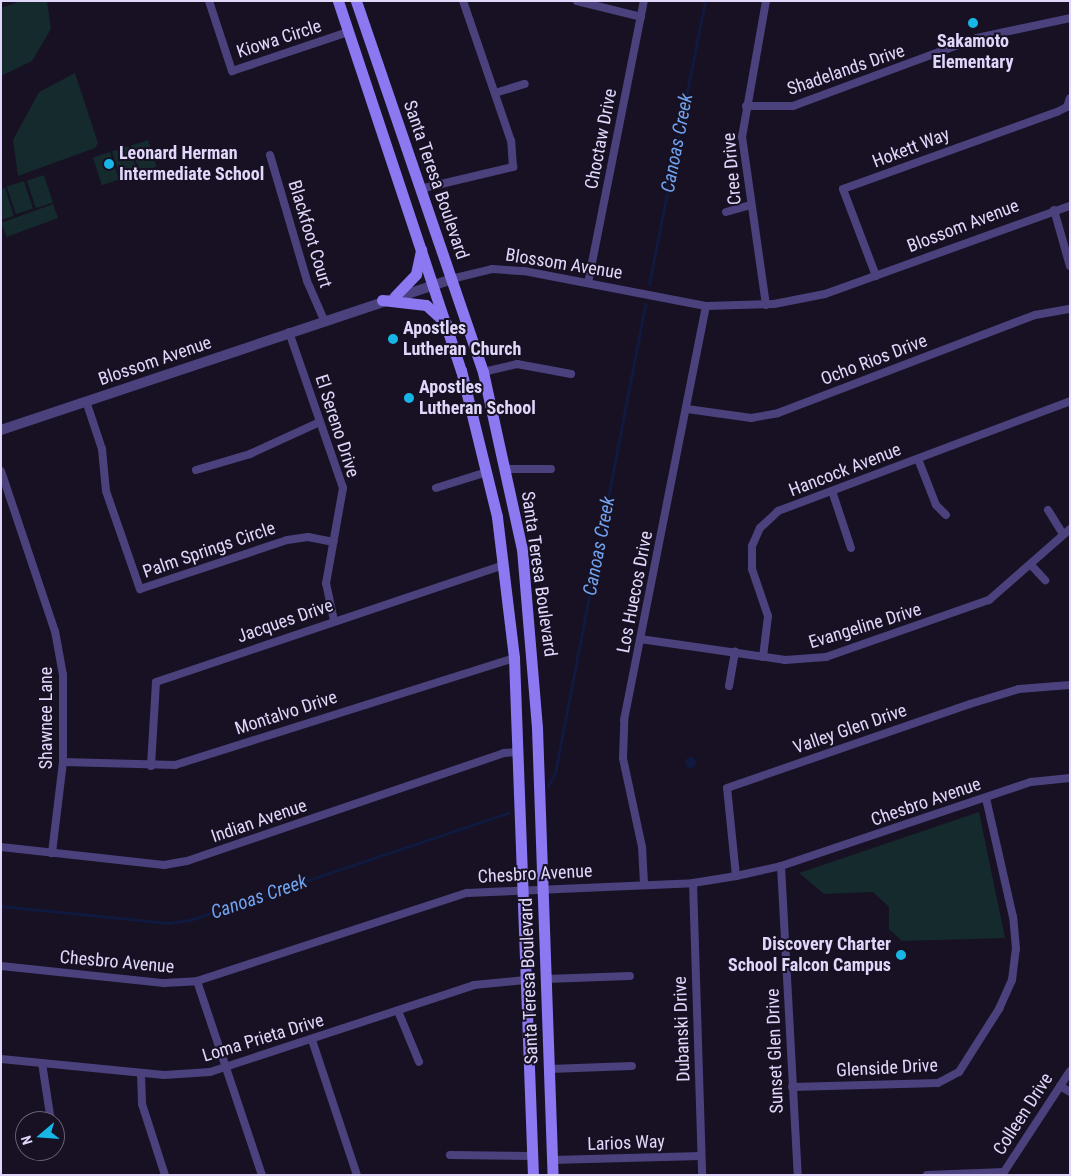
<!DOCTYPE html>
<style>
body{margin:0}
#map{position:relative;width:1071px;height:1176px;overflow:hidden;background:#171123;font-family:"Roboto Condensed",sans-serif}
div>[style]{position:absolute}
[style*='--x']{left:calc(var(--x)*1px);top:calc(var(--y)*1px);width:calc(var(--w)*1px);rotate:calc(var(--a)*1deg)}
.green>*{inset:0;background:#142a2d;transform-origin:0 0}
.water>*{inset:0;background:#0f1a3e}
.round{border-radius:50%}
.stream>*{height:2.5px;margin:-1.25px;padding:0 1.25px;transform-origin:1.25px;border-radius:1.25px;background:#0f1a3e}
.minor>*{height:8px;margin:-4px;padding:0 4px;transform-origin:4px;border-radius:4px;background:#4b417d}
.tertiary>*{height:10px;margin:-5px;padding:0 5px;transform-origin:5px;border-radius:5px;background:#4b417d}
.secondary>*{height:11px;margin:-5.5px;padding:0 5.5px;transform-origin:5.5px;border-radius:5.5px;background:#8c78f1}
.dots>*{width:14px;height:14px;translate:-50% -50%;box-sizing:border-box;border:2px solid #171123;border-radius:50%}
span{translate:-50% -50%;white-space:nowrap;text-align:center;line-height:1.15;-webkit-text-stroke:4px #171123;paint-order:stroke}
.street-label{font-size:18px;color:#e0d7fb}
.poi-label{font-size:18px;color:#e0d7fb;font-weight:700}
.left{translate:0 -50%;text-align:left}
.right{translate:-100% -50%;text-align:right}
.water-label{font-size:19px;color:#70a3f0;font-style:italic}
.frame{position:absolute;inset:0;border:2px solid #e0d7fb;pointer-events:none}
.north{position:absolute;left:15px;top:1111px;width:50px;height:50px;box-sizing:border-box;background:#171123;border:1px solid #676079;border-radius:50%;rotate:252deg;font-size:14px;font-weight:700;line-height:20px;text-align:center;color:#e0d7fb}
.north::after{content:'';display:block;margin:auto;width:18px;height:22px;background:#18b5e7;clip-path:polygon(50% 0,100% 100%,50% 72%,0 100%)}
</style>
<div id="map">
<div class="green">
<div style="clip-path:polygon(21px 1px,47px 1px,51px 29px,32px 61px,1px 76px,1px 8px)"></div>
<div style="clip-path:polygon(75px 73px,98px 143px,95px 148px,18px 176px,13px 140px,39px 92px)"></div>
<div style="left:148px;top:140px;width:28px;height:18px;rotate:72deg"></div>
<div style="left:129px;top:146px;width:29px;height:18px;rotate:72deg"></div>
<div style="left:110px;top:152px;width:29px;height:18px;rotate:72deg"></div>
<div style="left:44px;top:175px;width:29px;height:18px;rotate:72deg"></div>
<div style="left:24px;top:181px;width:29px;height:18px;rotate:72deg"></div>
<div style="clip-path:polygon(5px 188px,14px 216px,1px 220px,1px 189px)"></div>
<div style="left:53px;top:204px;width:15px;height:55px;rotate:70deg"></div>
<div style="clip-path:polygon(979px 812px,1005px 938px,902px 941px,889px 929px,889px 907px,873px 892px,824px 894px,799px 873px)"></div>
</div>
<div class="water">
<div class="round" style="left:684.5px;top:756.5px;width:11px;height:11px"></div>
</div>
<div class="stream">
<div style="--x:649;--y:284;--w:288;--a:-78.8"></div>
<div style="--x:548;--y:786;--w:15;--a:-62"></div>
<div style="--x:555;--y:773;--w:477;--a:-79.1"></div>
<div style="--x:1;--y:906;--w:168;--a:5.8"></div>
<div style="--x:168;--y:923;--w:22;--a:-8"></div>
<div style="--x:190;--y:920;--w:336;--a:-18.6"></div>
</div>
<div class="minor">
<div style="--x:209;--y:1;--w:74;--a:71.8"></div>
<div style="--x:232;--y:71;--w:122;--a:-18.6"></div>
<div style="--x:577;--y:1;--w:66;--a:14"></div>
<div style="--x:495;--y:93;--w:31;--a:-17"></div>
<div style="--x:746;--y:106;--w:47;--a:0"></div>
<div style="--x:793;--y:106;--w:196;--a:-20.3"></div>
<div style="--x:977;--y:38;--w:95;--a:-12.1"></div>
<div style="--x:270;--y:155;--w:131;--a:73.6"></div>
<div style="--x:307;--y:281;--w:43;--a:66.4"></div>
<div style="--x:420;--y:189;--w:96;--a:-13.3"></div>
<div style="--x:513;--y:167;--w:26;--a:-94"></div>
<div style="--x:511;--y:141;--w:148;--a:-108.9"></div>
<div style="--x:1054;--y:210;--w:58;--a:74.1"></div>
<div style="--x:726;--y:212;--w:25;--a:-16"></div>
<div style="--x:876;--y:276;--w:93;--a:-110.8"></div>
<div style="--x:843;--y:189;--w:227;--a:-19.8"></div>
<div style="--x:1057;--y:112;--w:11;--a:-27"></div>
<div style="--x:1067;--y:107;--w:9;--a:-72"></div>
<div style="--x:451;--y:279;--w:42;--a:-13.7"></div>
<div style="--x:492;--y:269;--w:32;--a:4"></div>
<div style="--x:524;--y:271;--w:185;--a:10.9"></div>
<div style="--x:706;--y:306;--w:68;--a:-1.7"></div>
<div style="--x:774;--y:304;--w:52;--a:-11.1"></div>
<div style="--x:825;--y:294;--w:260;--a:-19.8"></div>
<div style="--x:588;--y:283;--w:288;--a:-78.8"></div>
<div style="--x:766;--y:305;--w:170;--a:-98.1"></div>
<div style="--x:742;--y:137;--w:138;--a:-80"></div>
<div style="--x:289;--y:332;--w:165;--a:70.9"></div>
<div style="--x:343;--y:488;--w:97;--a:100.1"></div>
<div style="--x:326;--y:583;--w:38;--a:78"></div>
<div style="--x:483;--y:372;--w:35;--a:-13"></div>
<div style="--x:517;--y:364;--w:55;--a:10.5"></div>
<div style="--x:86;--y:401;--w:51;--a:71.6"></div>
<div style="--x:102;--y:449;--w:42;--a:84.6"></div>
<div style="--x:106;--y:491;--w:104;--a:70.9"></div>
<div style="--x:140;--y:589;--w:155;--a:-18.4"></div>
<div style="--x:287;--y:540;--w:21;--a:-8"></div>
<div style="--x:308;--y:537;--w:26;--a:11"></div>
<div style="--x:687;--y:409;--w:65;--a:8"></div>
<div style="--x:751;--y:418;--w:27;--a:-10"></div>
<div style="--x:778;--y:413;--w:275;--a:-20.9"></div>
<div style="--x:1035;--y:315;--w:36;--a:-10"></div>
<div style="--x:918;--y:459;--w:49;--a:68.6"></div>
<div style="--x:936;--y:505;--w:14;--a:45"></div>
<div style="--x:507;--y:469;--w:44;--a:0"></div>
<div style="--x:196;--y:470;--w:56;--a:-16.5"></div>
<div style="--x:250;--y:454;--w:77;--a:-24.6"></div>
<div style="--x:1;--y:471;--w:169;--a:71.4"></div>
<div style="--x:55;--y:631;--w:45;--a:79.7"></div>
<div style="--x:63;--y:675;--w:87;--a:90"></div>
<div style="--x:63;--y:762;--w:92;--a:96.9"></div>
<div style="--x:436;--y:488;--w:53;--a:-17.4"></div>
<div style="--x:832;--y:491;--w:60;--a:71.6"></div>
<div style="--x:1048;--y:510;--w:26;--a:58"></div>
<div style="--x:1031;--y:565;--w:21;--a:47"></div>
<div style="--x:640;--y:639;--w:147;--a:8.2"></div>
<div style="--x:785;--y:660;--w:41;--a:-4.2"></div>
<div style="--x:826;--y:657;--w:173;--a:-19.3"></div>
<div style="--x:989;--y:600;--w:108;--a:-41.2"></div>
<div style="--x:763;--y:657;--w:41;--a:-83"></div>
<div style="--x:768;--y:616;--w:50;--a:-108.8"></div>
<div style="--x:752;--y:569;--w:23;--a:-90"></div>
<div style="--x:752;--y:546;--w:20;--a:-66"></div>
<div style="--x:760;--y:528;--w:25;--a:-43"></div>
<div style="--x:778;--y:511;--w:312;--a:-20.6"></div>
<div style="--x:729;--y:686;--w:35;--a:-80"></div>
<div style="--x:63;--y:762;--w:112;--a:1.5"></div>
<div style="--x:175;--y:765;--w:355;--a:-17.5"></div>
<div style="--x:151;--y:766;--w:84;--a:-86.6"></div>
<div style="--x:156;--y:682;--w:367;--a:-18.6"></div>
<div style="--x:1;--y:847;--w:164;--a:6.3"></div>
<div style="--x:164;--y:865;--w:23;--a:-10"></div>
<div style="--x:187;--y:861;--w:335;--a:-18.8"></div>
<div style="--x:504;--y:753;--w:14;--a:-4"></div>
<div style="--x:781;--y:866;--w:309;--a:86.9"></div>
<div style="--x:736;--y:876;--w:88;--a:-95.8"></div>
<div style="--x:727;--y:788;--w:257;--a:-19.1"></div>
<div style="--x:970;--y:704;--w:51;--a:-17"></div>
<div style="--x:1019;--y:689;--w:51;--a:-4.5"></div>
<div style="--x:693;--y:883;--w:292;--a:88.2"></div>
<div style="--x:644;--y:884;--w:37;--a:-93"></div>
<div style="--x:642;--y:847;--w:91;--a:-102.1"></div>
<div style="--x:623;--y:758;--w:38;--a:-88"></div>
<div style="--x:624;--y:720;--w:422;--a:-78.8"></div>
<div style="--x:1;--y:966;--w:164;--a:6"></div>
<div style="--x:164;--y:983;--w:33;--a:-3"></div>
<div style="--x:197;--y:981;--w:284;--a:-18.1"></div>
<div style="--x:467;--y:893;--w:226;--a:-2.5"></div>
<div style="--x:693;--y:883;--w:44;--a:-9.2"></div>
<div style="--x:736;--y:876;--w:46;--a:-12.5"></div>
<div style="--x:781;--y:866;--w:264;--a:-18.6"></div>
<div style="--x:1031;--y:782;--w:39;--a:-6"></div>
<div style="--x:546;--y:979;--w:84;--a:-2"></div>
<div style="--x:197;--y:981;--w:205;--a:71.5"></div>
<div style="--x:398;--y:1011;--w:55;--a:67.6"></div>
<div style="--x:312;--y:1040;--w:142;--a:71.6"></div>
<div style="--x:1;--y:1059;--w:164;--a:5.6"></div>
<div style="--x:164;--y:1075;--w:46;--a:-3.7"></div>
<div style="--x:210;--y:1072;--w:278;--a:-18.2"></div>
<div style="--x:474;--y:985;--w:52;--a:-5.5"></div>
<div style="--x:42;--y:1063;--w:59;--a:81.2"></div>
<div style="--x:549;--y:1069;--w:83;--a:-2.1"></div>
<div style="--x:141;--y:1073;--w:31;--a:88"></div>
<div style="--x:142;--y:1104;--w:75;--a:72.1"></div>
<div style="--x:1060;--y:1086;--w:12;--a:31"></div>
<div style="--x:792;--y:1087;--w:146;--a:-1.6"></div>
<div style="--x:938;--y:1083;--w:24;--a:-28"></div>
<div style="--x:959;--y:1072;--w:75;--a:-57.6"></div>
<div style="--x:999;--y:1009;--w:32;--a:-66"></div>
<div style="--x:1012;--y:980;--w:31;--a:-83"></div>
<div style="--x:1016;--y:949;--w:32;--a:-95"></div>
<div style="--x:1013;--y:917;--w:122;--a:-102.8"></div>
<div style="--x:450;--y:1155;--w:82;--a:0.7"></div>
<div style="--x:552;--y:1160;--w:149;--a:-1.5"></div>
<div style="--x:927;--y:1175;--w:77;--a:-2.2"></div>
<div style="--x:1002;--y:1175;--w:124;--a:-56.8"></div>
</div>
<div class="tertiary">
<div style="--x:1;--y:430;--w:475;--a:-18.5"></div>
</div>
<div class="secondary">
<div style="--x:338;--y:1;--w:389;--a:71.6"></div>
<div style="--x:461;--y:370;--w:151;--a:76.2"></div>
<div style="--x:497;--y:517;--w:142;--a:83.1"></div>
<div style="--x:514;--y:658;--w:517;--a:87.9"></div>
<div style="--x:356;--y:1;--w:392;--a:71.1"></div>
<div style="--x:483;--y:372;--w:181;--a:77.6"></div>
<div style="--x:522;--y:549;--w:180;--a:85.2"></div>
<div style="--x:537;--y:728;--w:447;--a:88"></div>
<div style="--x:395;--y:296;--w:30;--a:-46"></div>
<div style="--x:416;--y:274;--w:25;--a:-78"></div>
<div style="--x:382;--y:300;--w:44;--a:6.5"></div>
<div style="--x:426;--y:305;--w:27;--a:42"></div>
</div>
<div class="dots">
<div style="left:973px;top:23px;background:#18b5e7"></div>
<div style="left:109px;top:164px;background:#18b5e7"></div>
<div style="left:393px;top:339px;background:#18b5e7"></div>
<div style="left:409px;top:398px;background:#18b5e7"></div>
<div style="left:901px;top:955px;background:#18b5e7"></div>
</div>
<div class="street-label">
<span style="left:279px;top:39px;rotate:-18deg">Kiowa Circle</span>
<span style="left:846px;top:70px;rotate:-19deg">Shadelands Drive</span>
<span style="left:601px;top:139px;rotate:-79deg">Choctaw Drive</span>
<span style="left:911px;top:148px;rotate:-21deg">Hokett Way</span>
<span style="left:732px;top:169px;rotate:-95deg">Cree Drive</span>
<span style="left:436px;top:180px;rotate:71deg">Santa Teresa Boulevard</span>
<span style="left:963px;top:226px;rotate:-21deg">Blossom Avenue</span>
<span style="left:310px;top:234px;rotate:73deg">Blackfoot Court</span>
<span style="left:564px;top:264px;rotate:9deg">Blossom Avenue</span>
<span style="left:874px;top:360px;rotate:-21deg">Ocho Rios Drive</span>
<span style="left:155px;top:361px;rotate:-19deg">Blossom Avenue</span>
<span style="left:337px;top:426px;rotate:72deg">El Sereno Drive</span>
<span style="left:845px;top:470px;rotate:-21deg">Hancock Avenue</span>
<span style="left:209px;top:550px;rotate:-19deg">Palm Springs Circle</span>
<span style="left:539px;top:574px;rotate:82deg">Santa Teresa Boulevard</span>
<span style="left:635px;top:592px;rotate:-79deg">Los Huecos Drive</span>
<span style="left:285px;top:621px;rotate:-19deg">Jacques Drive</span>
<span style="left:865px;top:626px;rotate:-17deg">Evangeline Drive</span>
<span style="left:286px;top:713px;rotate:-18deg">Montalvo Drive</span>
<span style="left:46px;top:718px;rotate:-90deg">Shawnee Lane</span>
<span style="left:850px;top:729px;rotate:-19deg">Valley Glen Drive</span>
<span style="left:926px;top:802px;rotate:-19deg">Chesbro Avenue</span>
<span style="left:259px;top:821px;rotate:-19deg">Indian Avenue</span>
<span style="left:535px;top:874px;rotate:-3deg">Chesbro Avenue</span>
<span style="left:117px;top:962px;rotate:5deg">Chesbro Avenue</span>
<span style="left:529px;top:981px;rotate:-92deg">Santa Teresa Boulevard</span>
<span style="left:682px;top:1029px;rotate:-92deg">Dubanski Drive</span>
<span style="left:263px;top:1038px;rotate:-17deg">Loma Prieta Drive</span>
<span style="left:775px;top:1051px;rotate:-92deg">Sunset Glen Drive</span>
<span style="left:887px;top:1068px;rotate:-3deg">Glenside Drive</span>
<span style="left:1023px;top:1114px;rotate:-57deg">Colleen Drive</span>
<span style="left:626px;top:1143px;rotate:-2deg">Larios Way</span>
</div>
<div class="poi-label">
<span style="left:973px;top:52px">Sakamoto<br>Elementary</span>
<span class="left" style="left:119px;top:164px">Leonard Herman<br>Intermediate School</span>
<span class="left" style="left:403px;top:339px">Apostles<br>Lutheran Church</span>
<span class="left" style="left:419px;top:398px">Apostles<br>Lutheran School</span>
<span class="right" style="left:891px;top:955px">Discovery Charter<br>School Falcon Campus</span>
</div>
<div class="water-label">
<span style="left:677px;top:143px;rotate:-79deg">Canoas Creek</span>
<span style="left:599px;top:546px;rotate:-79deg">Canoas Creek</span>
<span style="left:259px;top:897px;rotate:-19deg">Canoas Creek</span>
</div>
<div class="frame"></div>
<div class="north">N</div>
</div>
